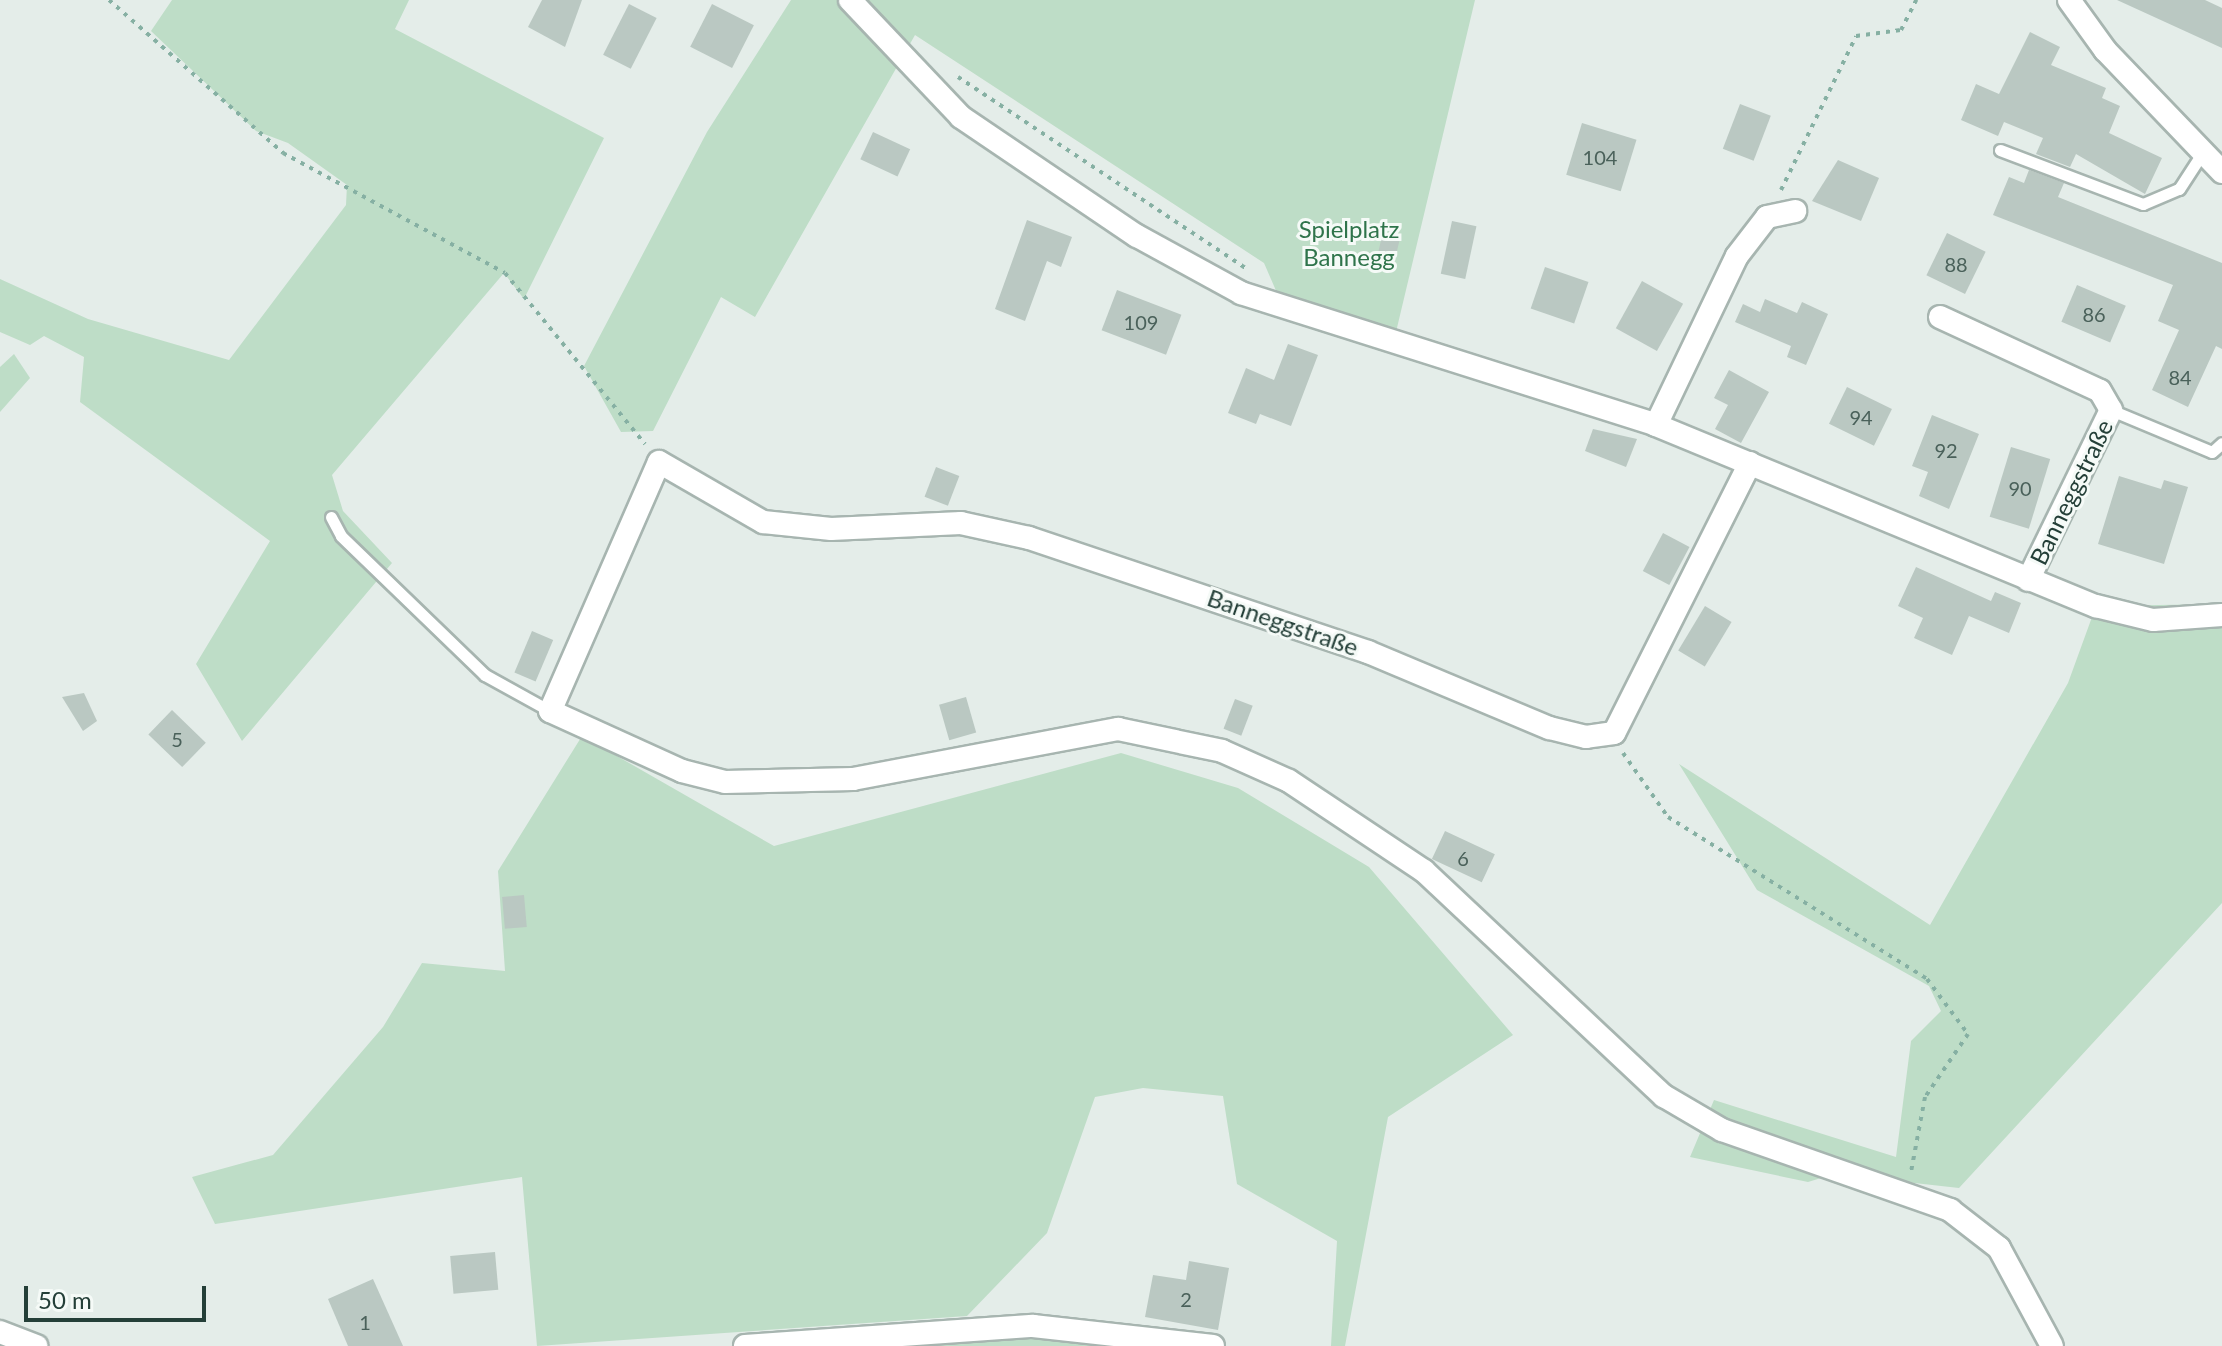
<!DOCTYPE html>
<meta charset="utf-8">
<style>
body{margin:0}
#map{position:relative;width:2222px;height:1346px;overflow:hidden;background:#e4ede9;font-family:Lato,sans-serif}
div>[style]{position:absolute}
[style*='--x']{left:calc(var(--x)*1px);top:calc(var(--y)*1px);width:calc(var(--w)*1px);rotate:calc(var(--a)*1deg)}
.green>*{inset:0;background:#beddc7}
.building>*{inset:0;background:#bac8c2;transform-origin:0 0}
.path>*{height:4px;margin-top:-2px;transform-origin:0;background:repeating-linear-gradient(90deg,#86b0a3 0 4px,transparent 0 10px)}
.roads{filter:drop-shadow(2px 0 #a7b5b0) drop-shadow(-2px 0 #a7b5b0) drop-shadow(0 2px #a7b5b0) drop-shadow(0 -2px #a7b5b0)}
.service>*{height:11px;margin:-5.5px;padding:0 5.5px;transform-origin:5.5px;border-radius:5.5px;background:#fff}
.minor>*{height:22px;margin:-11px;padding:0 11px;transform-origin:11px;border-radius:11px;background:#fff}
span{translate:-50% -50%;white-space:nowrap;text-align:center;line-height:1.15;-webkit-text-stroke:6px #f5faf7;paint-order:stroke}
.number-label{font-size:20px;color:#4a615a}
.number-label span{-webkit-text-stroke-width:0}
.park-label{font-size:24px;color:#2f744b}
.street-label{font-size:24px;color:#243f38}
.scale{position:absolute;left:24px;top:1286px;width:182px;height:36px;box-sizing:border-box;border:4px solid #243f38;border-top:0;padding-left:10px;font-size:24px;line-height:28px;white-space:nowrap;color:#243f38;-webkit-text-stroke:6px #f5faf7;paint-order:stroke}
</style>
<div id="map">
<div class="green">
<div style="clip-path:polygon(172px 0,409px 0,395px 29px,604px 138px,524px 299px,504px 273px,332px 475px,343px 511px,392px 563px,242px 741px,196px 664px,270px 541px,80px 402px,84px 357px,44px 336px,30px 345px,0 332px,0 279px,88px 319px,229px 360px,346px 205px,347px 185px,288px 143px,256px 131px,151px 31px)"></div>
<div style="clip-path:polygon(791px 0,1475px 0,1396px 332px,1277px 293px,1264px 263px,915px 35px,755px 317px,721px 297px,653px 431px,621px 432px,584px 366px,707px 132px)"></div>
<div style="clip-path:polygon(14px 354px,30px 378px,0 412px,0 367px)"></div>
<div style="clip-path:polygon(2222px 604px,2222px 903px,1959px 1188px,1834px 1174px,1808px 1182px,1690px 1157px,1714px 1100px,1896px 1157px,1911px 1041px,1941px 1011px,1929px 986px,1757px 890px,1679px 764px,1930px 925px,2068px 683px,2096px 606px)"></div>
<div style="clip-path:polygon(582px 736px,774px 846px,1121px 753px,1238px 788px,1369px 867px,1513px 1035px,1388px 1117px,1345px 1346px,1331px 1346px,1337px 1241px,1237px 1184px,1223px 1096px,1143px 1088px,1095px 1097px,1047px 1233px,967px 1316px,537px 1346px,522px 1177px,215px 1224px,192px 1177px,273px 1155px,383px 1027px,422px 963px,505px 971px,498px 871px)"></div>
<div style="clip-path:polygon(1023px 1336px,1118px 1346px,824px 1346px)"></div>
</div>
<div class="building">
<div style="clip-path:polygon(542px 0,582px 0,565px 47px,528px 27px)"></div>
<div style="clip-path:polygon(2117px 0,2205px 0,2222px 8px,2222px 48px)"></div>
<div style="left:629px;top:4px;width:31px;height:57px;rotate:27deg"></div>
<div style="left:712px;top:4px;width:47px;height:48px;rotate:27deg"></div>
<div style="clip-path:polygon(2030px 32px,2060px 47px,2051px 65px,2106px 88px,2102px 98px,2120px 106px,2109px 133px,2162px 158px,2145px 194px,2076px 154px,2070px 167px,2036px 154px,2043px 138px,2004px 122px,1998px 136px,1961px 120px,1976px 84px,1999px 94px)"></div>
<div style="left:1740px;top:104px;width:33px;height:48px;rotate:21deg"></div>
<div style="left:1582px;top:123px;width:57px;height:54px;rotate:17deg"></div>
<div style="left:873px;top:132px;width:41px;height:30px;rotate:25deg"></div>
<div style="clip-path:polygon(1838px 160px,1879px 178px,1861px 221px,1812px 201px)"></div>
<div style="clip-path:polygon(2029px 170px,2064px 183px,2058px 197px,2222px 263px,2222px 349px,2216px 346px,2188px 407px,2152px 390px,2179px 330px,2158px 321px,2173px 285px,1993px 215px,2009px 177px,2024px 183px)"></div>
<div style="clip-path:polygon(1027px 220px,1072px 237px,1061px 267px,1047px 261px,1025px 321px,995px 309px)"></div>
<div style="left:1452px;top:221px;width:25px;height:54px;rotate:12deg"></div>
<div style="left:1947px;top:233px;width:43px;height:47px;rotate:26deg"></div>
<div style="left:1382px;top:236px;width:18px;height:22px;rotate:13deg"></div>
<div style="left:1545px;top:267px;width:46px;height:44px;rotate:19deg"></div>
<div style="left:1642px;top:281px;width:47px;height:54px;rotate:29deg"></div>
<div style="left:2077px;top:285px;width:53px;height:40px;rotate:23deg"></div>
<div style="left:1117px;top:290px;width:69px;height:43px;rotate:21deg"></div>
<div style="clip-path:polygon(1765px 299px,1797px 313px,1802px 302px,1828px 314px,1806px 365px,1787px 357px,1791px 346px,1735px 322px,1743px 304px,1760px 312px)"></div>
<div style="clip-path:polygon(1288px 344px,1318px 355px,1291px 426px,1260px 414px,1256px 424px,1228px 413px,1246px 368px,1274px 380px)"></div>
<div style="clip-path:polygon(1729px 370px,1769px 392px,1741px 443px,1715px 429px,1728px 405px,1714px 398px)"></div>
<div style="left:1847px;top:387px;width:50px;height:41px;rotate:26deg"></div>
<div style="clip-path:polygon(1932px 415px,1979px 434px,1949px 509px,1919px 496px,1928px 472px,1912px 466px)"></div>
<div style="clip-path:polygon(1593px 429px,1637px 439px,1626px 467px,1585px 451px)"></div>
<div style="left:2011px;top:447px;width:41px;height:73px;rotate:17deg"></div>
<div style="left:936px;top:467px;width:25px;height:32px;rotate:21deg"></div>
<div style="clip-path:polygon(2119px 476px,2161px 489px,2164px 480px,2188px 487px,2164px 564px,2098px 544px)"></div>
<div style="left:1663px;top:533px;width:30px;height:43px;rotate:28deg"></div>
<div style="clip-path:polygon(1916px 567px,1991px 601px,1995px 592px,2021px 603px,2009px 633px,1969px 616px,1952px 655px,1914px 638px,1923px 618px,1898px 606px)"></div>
<div style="left:1705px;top:606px;width:31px;height:52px;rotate:31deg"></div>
<div style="left:532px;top:631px;width:23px;height:45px;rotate:23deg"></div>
<div style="clip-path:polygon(84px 693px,97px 721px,83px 731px,62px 697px)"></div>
<div style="left:966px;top:697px;width:37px;height:28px;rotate:74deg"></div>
<div style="left:1235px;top:699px;width:19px;height:32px;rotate:21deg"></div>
<div style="left:172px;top:710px;width:47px;height:34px;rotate:44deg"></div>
<div style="left:1445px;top:831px;width:55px;height:31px;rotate:25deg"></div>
<div style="left:524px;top:895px;width:32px;height:22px;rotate:85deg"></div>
<div style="left:495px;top:1252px;width:38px;height:45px;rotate:85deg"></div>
<div style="clip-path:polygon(1189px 1261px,1229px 1268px,1218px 1330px,1145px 1317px,1153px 1275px,1186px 1280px)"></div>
<div style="clip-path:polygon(373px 1279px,403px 1346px,348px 1346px,328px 1299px)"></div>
</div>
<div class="path">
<div style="--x:109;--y:0;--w:232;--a:41.3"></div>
<div style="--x:283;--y:153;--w:252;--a:28.4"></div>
<div style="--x:505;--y:273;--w:221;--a:50.7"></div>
<div style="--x:958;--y:77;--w:346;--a:33.6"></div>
<div style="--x:1781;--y:190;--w:171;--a:-64"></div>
<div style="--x:1856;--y:36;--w:45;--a:-7.6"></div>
<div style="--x:1901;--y:30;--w:34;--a:-63"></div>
<div style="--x:1623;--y:753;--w:78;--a:54.9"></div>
<div style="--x:1668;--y:817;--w:305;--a:32"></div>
<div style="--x:1927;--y:979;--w:69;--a:53.3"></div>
<div style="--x:1968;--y:1034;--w:76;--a:124.3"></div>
<div style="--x:1925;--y:1097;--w:76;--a:100.6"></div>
</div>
<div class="roads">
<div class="service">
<div style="--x:2000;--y:150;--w:153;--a:20.7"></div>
<div style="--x:2143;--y:204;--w:39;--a:-23"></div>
<div style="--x:2179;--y:189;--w:40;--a:-57.1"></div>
<div style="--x:2111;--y:410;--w:109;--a:22.6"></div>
<div style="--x:2212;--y:452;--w:13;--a:-42"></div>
<div style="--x:331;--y:517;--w:21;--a:62"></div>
<div style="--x:341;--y:536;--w:200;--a:44"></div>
<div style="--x:485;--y:675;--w:74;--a:29"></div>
</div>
<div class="minor">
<div style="--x:850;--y:0;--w:161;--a:46.5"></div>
<div style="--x:961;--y:117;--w:212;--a:34.1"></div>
<div style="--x:1137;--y:236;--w:119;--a:28.7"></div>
<div style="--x:1241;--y:293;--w:435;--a:17.6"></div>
<div style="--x:1656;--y:425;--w:476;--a:22.4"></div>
<div style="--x:2096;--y:606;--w:59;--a:13.8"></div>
<div style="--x:2153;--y:620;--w:69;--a:-4.1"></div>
<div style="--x:2069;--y:0;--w:62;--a:54.2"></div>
<div style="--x:2105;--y:50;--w:169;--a:46.2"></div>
<div style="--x:1940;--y:317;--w:176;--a:24.8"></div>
<div style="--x:2100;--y:391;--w:22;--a:60"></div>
<div style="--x:2111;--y:410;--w:189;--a:116"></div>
<div style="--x:1656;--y:425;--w:187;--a:-64.4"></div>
<div style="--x:1737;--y:256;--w:49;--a:-52.4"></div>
<div style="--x:1767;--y:217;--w:29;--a:-12"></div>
<div style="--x:1750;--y:463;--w:302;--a:116.7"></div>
<div style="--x:1614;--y:733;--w:28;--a:172"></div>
<div style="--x:1586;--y:737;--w:38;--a:-166"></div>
<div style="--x:1549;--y:728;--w:196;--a:-157.2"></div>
<div style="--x:1368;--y:652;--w:358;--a:-161.4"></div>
<div style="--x:1029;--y:538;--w:70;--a:-167.6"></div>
<div style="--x:961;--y:523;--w:130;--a:177.4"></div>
<div style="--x:831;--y:529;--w:68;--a:-174.1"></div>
<div style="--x:763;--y:522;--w:120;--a:-150"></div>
<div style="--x:659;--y:462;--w:272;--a:113.6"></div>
<div style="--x:550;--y:711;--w:145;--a:24.4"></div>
<div style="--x:682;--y:771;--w:44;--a:14.3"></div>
<div style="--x:725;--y:782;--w:128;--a:-1.3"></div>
<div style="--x:853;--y:779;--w:270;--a:-10.7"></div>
<div style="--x:1118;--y:729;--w:106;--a:11.9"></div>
<div style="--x:1222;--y:751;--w:73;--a:24.1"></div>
<div style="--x:1289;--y:781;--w:162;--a:33.7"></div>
<div style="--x:1424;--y:871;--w:329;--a:43.2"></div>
<div style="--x:1664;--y:1096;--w:67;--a:30.4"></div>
<div style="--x:1722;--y:1130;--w:242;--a:19.3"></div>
<div style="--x:1950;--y:1210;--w:62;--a:37.8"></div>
<div style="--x:1999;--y:1248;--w:111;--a:61.6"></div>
<div style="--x:0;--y:1332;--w:39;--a:21"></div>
<div style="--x:745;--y:1346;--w:289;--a:-4"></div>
<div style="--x:1033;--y:1326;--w:181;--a:6.3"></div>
</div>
</div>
<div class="number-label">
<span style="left:1600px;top:157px">104</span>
<span style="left:1956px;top:264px">88</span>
<span style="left:2094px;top:314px">86</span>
<span style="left:1141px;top:322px">109</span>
<span style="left:2180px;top:377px">84</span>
<span style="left:1861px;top:417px">94</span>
<span style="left:1946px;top:450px">92</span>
<span style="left:2020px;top:488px">90</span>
<span style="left:177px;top:739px">5</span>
<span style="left:1463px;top:858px">6</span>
<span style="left:1186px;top:1299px">2</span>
<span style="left:365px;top:1322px">1</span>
</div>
<div class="park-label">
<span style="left:1349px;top:243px">Spielplatz<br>Bannegg</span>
</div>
<div class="street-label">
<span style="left:2071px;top:492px;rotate:-64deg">Banneggstraße</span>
<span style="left:1283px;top:622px;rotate:19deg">Banneggstraße</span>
</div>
<div class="scale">50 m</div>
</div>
